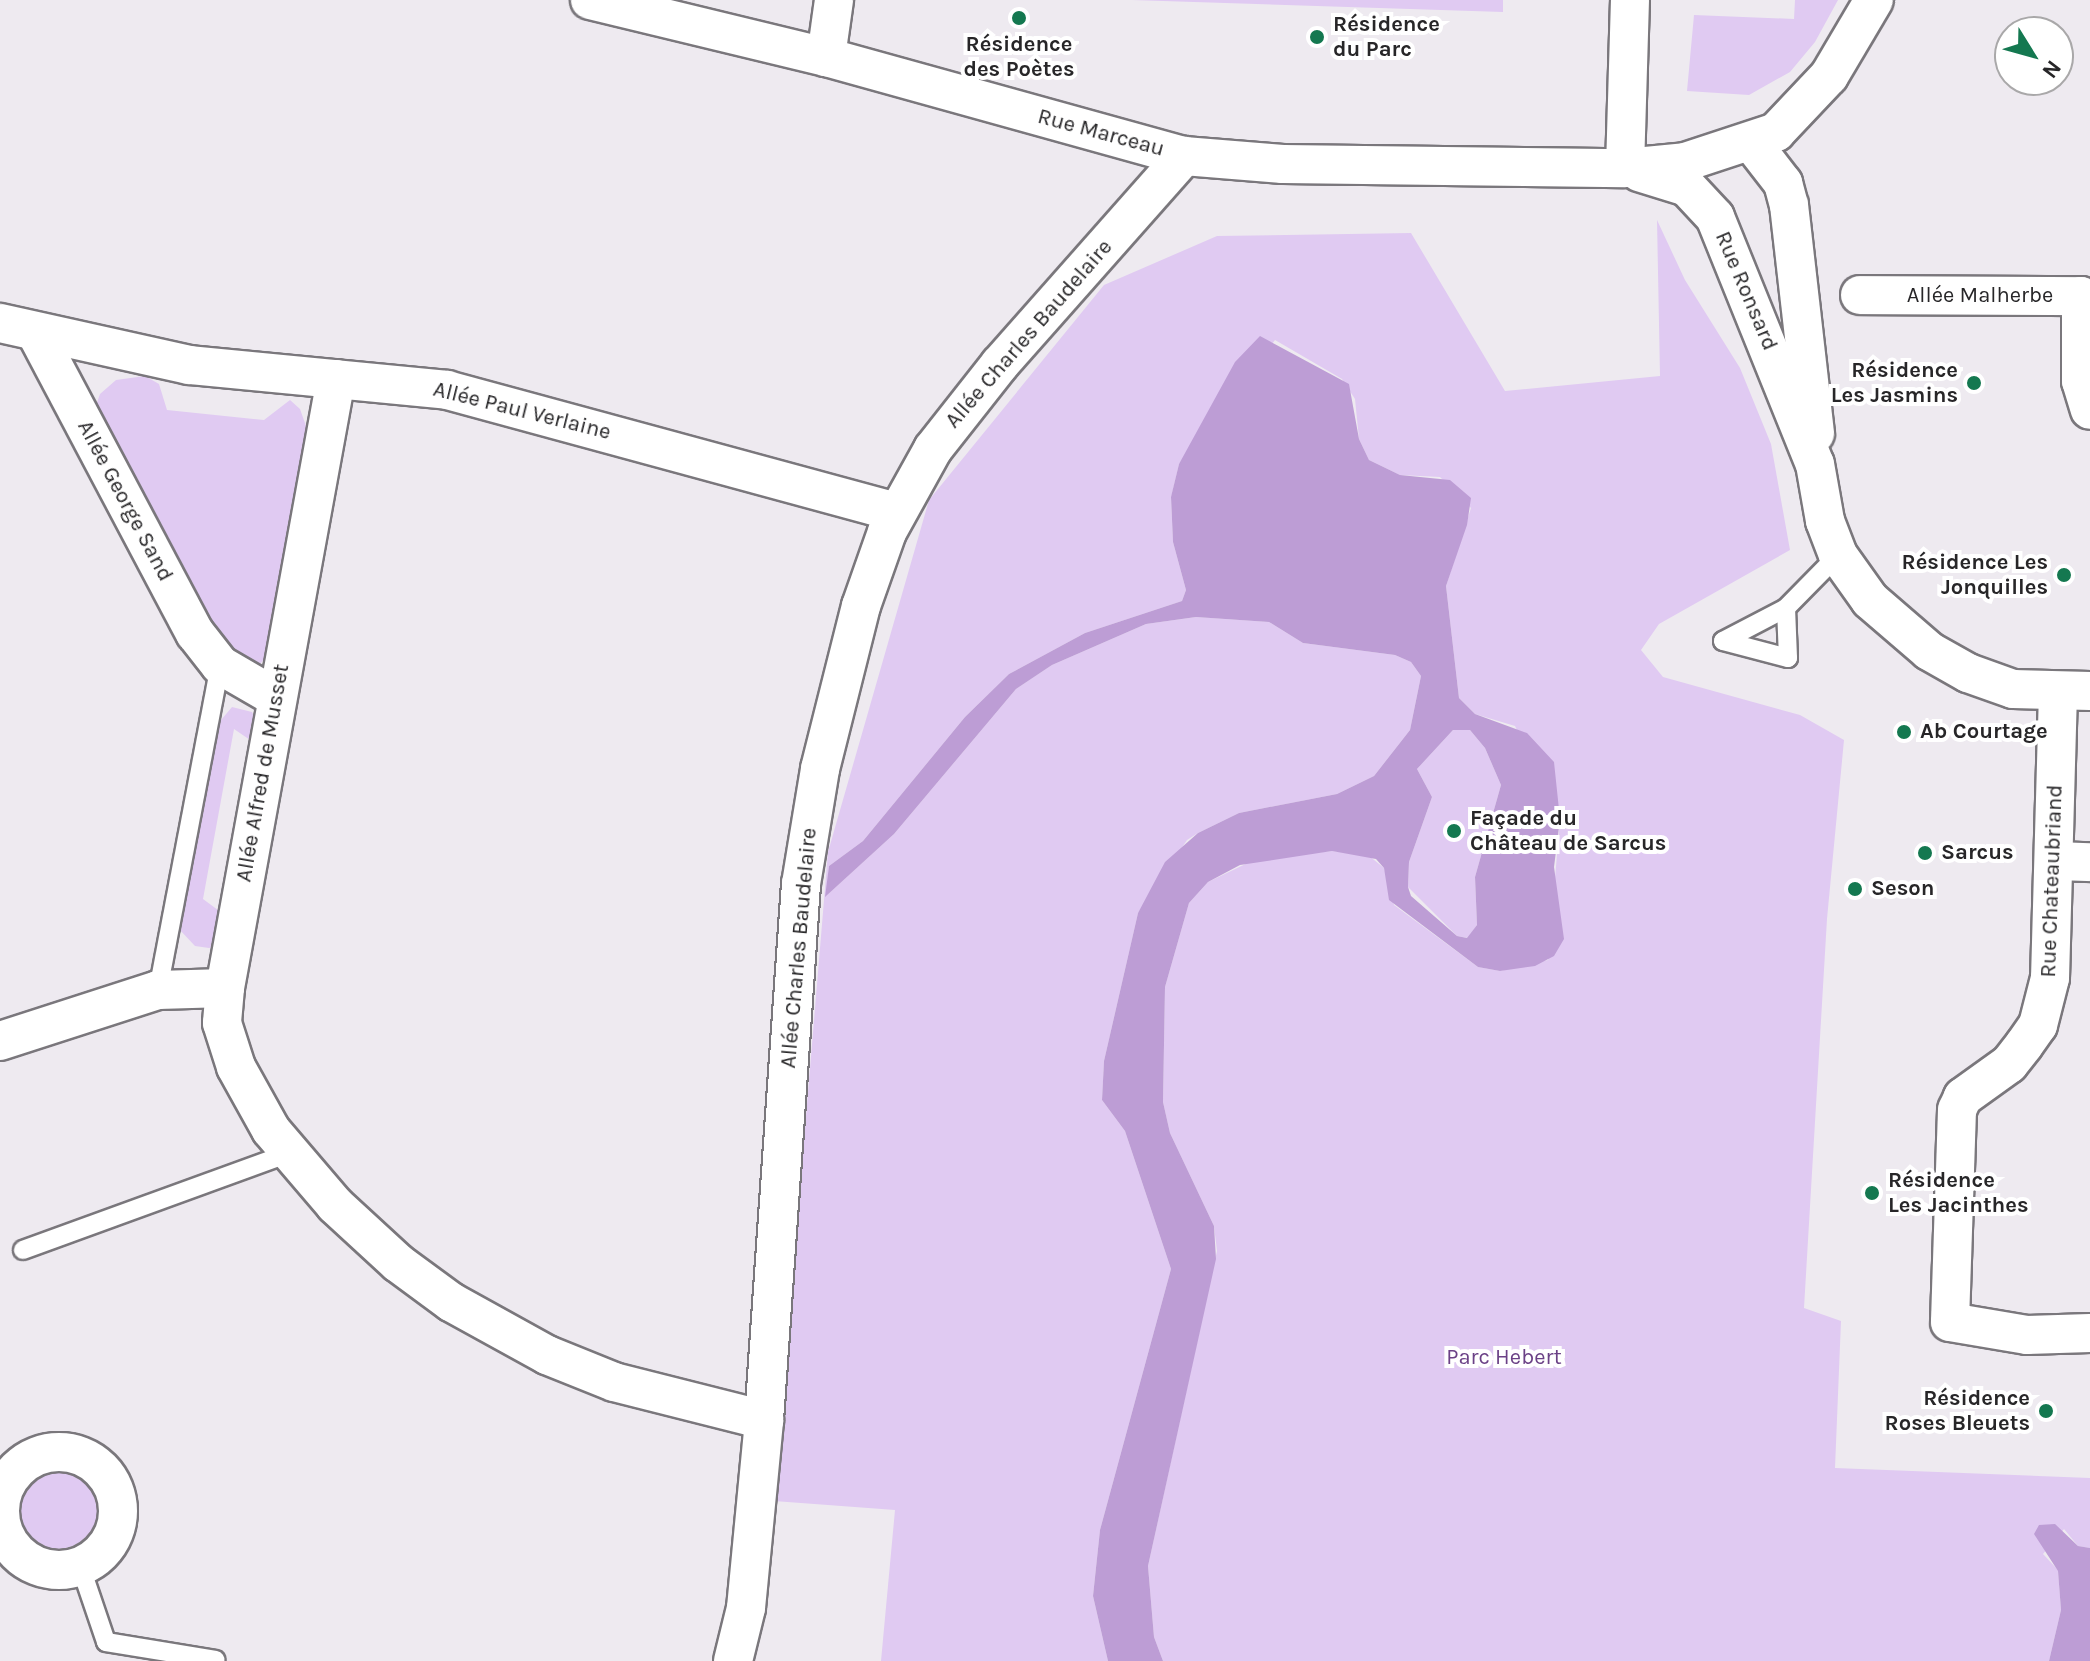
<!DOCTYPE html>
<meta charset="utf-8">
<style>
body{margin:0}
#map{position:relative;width:2090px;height:1661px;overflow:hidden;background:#eeeaf0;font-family:Karla,sans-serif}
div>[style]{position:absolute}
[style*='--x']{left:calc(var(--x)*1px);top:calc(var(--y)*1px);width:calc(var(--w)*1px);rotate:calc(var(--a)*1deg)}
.green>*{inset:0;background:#e0caf2}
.round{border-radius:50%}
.water>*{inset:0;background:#bd9dd5}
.roads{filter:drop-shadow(2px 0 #7a777c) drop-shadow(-2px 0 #7a777c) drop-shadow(0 2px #7a777c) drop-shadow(0 -2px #7a777c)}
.lane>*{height:18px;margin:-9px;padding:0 9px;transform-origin:9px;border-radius:9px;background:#fff}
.street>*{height:38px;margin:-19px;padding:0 19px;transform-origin:19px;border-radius:19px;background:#fff}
.street>.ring{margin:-19px;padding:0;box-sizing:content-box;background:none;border:38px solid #fff;border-radius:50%}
.dots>*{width:22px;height:22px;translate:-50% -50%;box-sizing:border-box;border:4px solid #fff;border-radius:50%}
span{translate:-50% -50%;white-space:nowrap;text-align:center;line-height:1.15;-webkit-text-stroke:8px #fff;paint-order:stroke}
.poi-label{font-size:22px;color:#272628;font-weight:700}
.left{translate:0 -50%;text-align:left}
.right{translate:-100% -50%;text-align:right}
.street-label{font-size:22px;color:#272628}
.park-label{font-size:22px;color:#6b4186}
.north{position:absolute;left:1994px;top:16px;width:80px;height:80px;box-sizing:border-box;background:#fff;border:2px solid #a9a8a9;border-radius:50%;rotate:127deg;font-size:22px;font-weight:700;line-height:32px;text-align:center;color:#272628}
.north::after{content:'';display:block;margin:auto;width:28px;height:36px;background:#147850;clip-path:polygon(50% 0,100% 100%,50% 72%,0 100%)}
</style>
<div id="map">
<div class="green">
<div style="clip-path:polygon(1132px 0,1503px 0,1503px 12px)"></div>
<div style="clip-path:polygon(1795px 0,1838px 0,1815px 42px,1790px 72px,1749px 95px,1687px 91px,1694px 15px,1794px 19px)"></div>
<div style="clip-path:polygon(1657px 220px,1685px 280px,1740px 368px,1771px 444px,1790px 550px,1659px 624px,1641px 650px,1663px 677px,1800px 715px,1844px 740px,1827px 919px,1804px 1308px,1841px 1321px,1835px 1468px,2090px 1478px,2090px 1548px,2078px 1546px,2064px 1529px,2043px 1554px,2058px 1570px,2061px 1610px,2049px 1661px,1163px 1661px,1154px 1637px,1148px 1566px,1217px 1251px,1214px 1226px,1170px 1133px,1163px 1102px,1165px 987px,1189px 903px,1208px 882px,1256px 859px,1332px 851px,1368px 855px,1384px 868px,1394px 905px,1478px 967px,1500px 971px,1548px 960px,1555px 878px,1560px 819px,1515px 726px,1475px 714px,1459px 698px,1446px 586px,1471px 508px,1440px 477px,1400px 475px,1369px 460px,1359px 439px,1355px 399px,1342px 379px,1275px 340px,1179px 464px,1171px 498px,1173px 542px,1186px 590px,1182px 601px,1085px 633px,1009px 674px,965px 717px,863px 841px,829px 866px,826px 896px,894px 834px,1016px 689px,1052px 665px,1146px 624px,1196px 617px,1269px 622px,1303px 643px,1395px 655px,1411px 662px,1421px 676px,1410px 730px,1374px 776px,1337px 794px,1239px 813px,1198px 833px,1187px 840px,1138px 913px,1104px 1061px,1102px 1100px,1125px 1131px,1171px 1269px,1100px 1530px,1093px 1596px,1108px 1661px,881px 1661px,895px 1510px,774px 1501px,828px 852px,929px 500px,1104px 285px,1217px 236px,1411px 233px,1505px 391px,1660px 376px)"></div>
<div style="clip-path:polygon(145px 376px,159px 384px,167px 410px,264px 420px,290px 400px,300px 409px,306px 426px,304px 455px,267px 656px,260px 664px,251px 665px,225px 649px,94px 411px,100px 394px,116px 380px)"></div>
<div style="clip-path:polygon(232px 707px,252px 712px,256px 721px,253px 742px,234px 729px,203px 899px,222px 913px,216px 946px,209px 948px,195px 946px,179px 929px,216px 726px)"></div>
<div style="clip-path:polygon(1453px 730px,1470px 730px,1485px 748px,1501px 785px,1475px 877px,1477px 925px,1468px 938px,1457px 936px,1408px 887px,1409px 862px,1432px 797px,1417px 769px)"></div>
<div class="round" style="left:16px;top:1467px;width:82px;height:82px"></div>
</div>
<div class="water">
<div style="clip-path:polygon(evenodd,1260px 336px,1349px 384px,1359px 439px,1369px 460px,1400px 475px,1450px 480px,1471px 498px,1467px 525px,1446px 586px,1459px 698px,1475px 714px,1527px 733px,1554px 762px,1560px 819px,1554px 867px,1564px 939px,1554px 956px,1535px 966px,1500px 971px,1478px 967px,1389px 900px,1384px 868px,1376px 859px,1332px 851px,1240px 865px,1208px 882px,1189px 903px,1165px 987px,1163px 1102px,1170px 1133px,1214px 1226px,1216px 1259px,1148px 1566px,1154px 1637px,1163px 1661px,1108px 1661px,1093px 1596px,1100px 1530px,1171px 1269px,1125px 1131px,1102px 1100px,1104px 1061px,1138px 913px,1165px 862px,1198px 833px,1239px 813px,1337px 794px,1374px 776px,1410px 730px,1421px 676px,1411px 662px,1395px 655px,1303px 643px,1269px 622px,1196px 617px,1146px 624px,1052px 665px,1016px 689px,894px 834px,825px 897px,829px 866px,863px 841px,965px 717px,1009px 674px,1085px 633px,1182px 601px,1186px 590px,1173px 542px,1171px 497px,1179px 464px,1235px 362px,1260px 336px,1453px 730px,1470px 730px,1485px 748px,1501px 785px,1475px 877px,1477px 925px,1467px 938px,1457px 936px,1411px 896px,1408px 887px,1409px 862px,1432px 797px,1417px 769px,1453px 730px)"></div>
<div style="clip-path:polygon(2055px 1524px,2078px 1546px,2090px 1548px,2090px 1661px,2049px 1661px,2061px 1610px,2058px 1571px,2034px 1534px,2039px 1525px)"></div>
</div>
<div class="roads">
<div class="lane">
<div style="--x:1786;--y:608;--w:50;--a:87.7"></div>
<div style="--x:1788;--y:658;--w:67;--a:-165.3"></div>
<div style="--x:1723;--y:641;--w:71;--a:-27.6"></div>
<div style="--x:1786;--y:608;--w:74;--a:-45.5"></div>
<div style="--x:158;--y:990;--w:331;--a:-79.2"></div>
<div style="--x:23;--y:1250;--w:283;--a:-20"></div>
<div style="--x:80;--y:1565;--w:81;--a:71.3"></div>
<div style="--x:106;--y:1642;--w:111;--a:9.3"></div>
</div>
<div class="street">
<div style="--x:590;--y:0;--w:243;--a:13.6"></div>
<div style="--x:826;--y:57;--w:371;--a:15.5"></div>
<div style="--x:1184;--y:156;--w:99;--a:4.6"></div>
<div style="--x:1283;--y:164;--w:342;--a:0.7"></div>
<div style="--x:1625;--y:168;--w:60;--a:-5.7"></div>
<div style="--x:1685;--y:162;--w:96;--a:-18.2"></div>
<div style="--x:1776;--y:132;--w:77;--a:-46.6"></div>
<div style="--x:1829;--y:76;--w:88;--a:-59.4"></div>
<div style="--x:826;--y:57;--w:58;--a:-82"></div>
<div style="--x:1752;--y:143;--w:51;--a:52.2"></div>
<div style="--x:1783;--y:183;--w:23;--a:75"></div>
<div style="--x:1789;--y:205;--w:230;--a:83.5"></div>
<div style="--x:1625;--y:168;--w:168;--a:-88.3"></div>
<div style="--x:1639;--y:172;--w:50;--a:17.4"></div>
<div style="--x:1687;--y:187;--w:41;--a:47"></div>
<div style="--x:1715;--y:217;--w:266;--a:68"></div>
<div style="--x:1815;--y:464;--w:58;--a:80"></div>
<div style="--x:1825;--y:521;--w:36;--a:69"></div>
<div style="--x:1838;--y:555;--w:55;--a:54.6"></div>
<div style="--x:1870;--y:600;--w:78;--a:40.8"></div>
<div style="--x:1929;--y:651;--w:45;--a:29.4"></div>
<div style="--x:1968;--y:673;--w:48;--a:19.6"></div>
<div style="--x:2013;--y:689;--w:77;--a:1.5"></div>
<div style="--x:1860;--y:295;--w:221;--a:0.3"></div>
<div style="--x:2081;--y:296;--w:85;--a:90"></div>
<div style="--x:2081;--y:381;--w:30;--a:73"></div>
<div style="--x:0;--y:323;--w:194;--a:12.5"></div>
<div style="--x:189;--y:365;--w:259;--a:5.5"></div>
<div style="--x:447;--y:390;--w:465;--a:15.2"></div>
<div style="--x:36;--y:333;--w:340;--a:62.1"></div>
<div style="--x:195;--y:633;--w:41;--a:52"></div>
<div style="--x:220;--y:665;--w:66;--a:30.1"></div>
<div style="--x:336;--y:379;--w:619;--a:100.33"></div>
<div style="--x:225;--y:988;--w:35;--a:95"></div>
<div style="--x:222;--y:1023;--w:46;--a:72.3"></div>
<div style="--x:236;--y:1067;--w:72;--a:60.9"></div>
<div style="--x:271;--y:1130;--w:99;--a:49.5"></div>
<div style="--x:335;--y:1205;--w:86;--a:42.6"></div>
<div style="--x:398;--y:1263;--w:66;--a:36.3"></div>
<div style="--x:451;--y:1302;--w:110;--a:28.9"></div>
<div style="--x:547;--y:1355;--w:72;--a:21.9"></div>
<div style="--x:614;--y:1382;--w:155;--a:14.2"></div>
<div style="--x:2058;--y:692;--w:286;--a:91.6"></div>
<div style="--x:2050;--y:978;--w:49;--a:104.3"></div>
<div style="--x:2038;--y:1025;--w:24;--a:125"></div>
<div style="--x:2024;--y:1045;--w:24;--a:128"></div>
<div style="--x:2009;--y:1064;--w:57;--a:144.3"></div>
<div style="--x:1963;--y:1097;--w:14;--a:115"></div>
<div style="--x:1957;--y:1110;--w:212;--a:91.9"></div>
<div style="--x:1950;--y:1322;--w:78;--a:9.6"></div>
<div style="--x:2027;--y:1335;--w:63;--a:-1.8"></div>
<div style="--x:2055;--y:861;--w:35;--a:2"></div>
<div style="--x:0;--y:1041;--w:166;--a:-17.9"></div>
<div style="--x:158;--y:990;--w:67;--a:-1.7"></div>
<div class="ring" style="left:0;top:1452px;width:80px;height:80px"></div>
<div style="--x:733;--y:1661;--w:55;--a:-76.2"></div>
<div style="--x:746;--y:1608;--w:189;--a:-84.5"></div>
<div style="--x:764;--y:1420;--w:537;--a:-86.05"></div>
<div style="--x:801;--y:884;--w:117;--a:-80.6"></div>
<div style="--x:820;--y:769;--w:168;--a:-75.9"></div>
<div style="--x:861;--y:606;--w:78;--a:-70.6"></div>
<div style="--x:887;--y:532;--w:95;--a:-61"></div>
<div style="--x:933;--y:449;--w:108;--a:-51.8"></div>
<div style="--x:1000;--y:364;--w:278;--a:-48.5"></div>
</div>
</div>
<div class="dots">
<div style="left:1019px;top:18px;background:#147850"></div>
<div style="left:1317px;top:37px;background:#147850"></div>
<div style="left:1974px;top:383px;background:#147850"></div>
<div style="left:2064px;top:575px;background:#147850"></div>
<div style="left:1904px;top:732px;background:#147850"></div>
<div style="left:1454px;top:831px;background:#147850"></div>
<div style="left:1925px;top:853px;background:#147850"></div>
<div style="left:1855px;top:889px;background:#147850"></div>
<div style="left:1872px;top:1193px;background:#147850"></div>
<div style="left:2046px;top:1411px;background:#147850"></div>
</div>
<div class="poi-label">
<span class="left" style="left:1333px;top:37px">Résidence<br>du Parc</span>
<span style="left:1019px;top:57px">Résidence<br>des Poètes</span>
<span class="right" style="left:1958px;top:383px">Résidence<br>Les Jasmins</span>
<span class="right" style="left:2048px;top:575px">Résidence Les<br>Jonquilles</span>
<span class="left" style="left:1920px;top:732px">Ab Courtage</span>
<span class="left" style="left:1470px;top:831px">Façade du<br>Château de Sarcus</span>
<span class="left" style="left:1941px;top:853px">Sarcus</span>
<span class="left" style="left:1871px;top:889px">Seson</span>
<span class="left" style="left:1888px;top:1193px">Résidence<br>Les Jacinthes</span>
<span class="right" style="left:2030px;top:1411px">Résidence<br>Roses Bleuets</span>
</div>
<div class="street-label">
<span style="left:1101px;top:133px;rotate:15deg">Rue Marceau</span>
<span style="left:1746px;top:291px;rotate:67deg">Rue Ronsard</span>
<span style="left:1980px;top:296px">Allée Malherbe</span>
<span style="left:1029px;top:334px;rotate:-49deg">Allée Charles Baudelaire</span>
<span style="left:522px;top:411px;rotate:14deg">Allée Paul Verlaine</span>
<span style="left:125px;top:501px;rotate:62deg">Allée George Sand</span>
<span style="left:263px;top:773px;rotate:-80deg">Allée Alfred de Musset</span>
<span style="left:2052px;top:881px;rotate:-88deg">Rue Chateaubriand</span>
<span style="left:799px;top:948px;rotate:-85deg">Allée Charles Baudelaire</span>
</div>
<div class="park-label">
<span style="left:1504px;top:1358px">Parc Hebert</span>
</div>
<div class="north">N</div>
</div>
